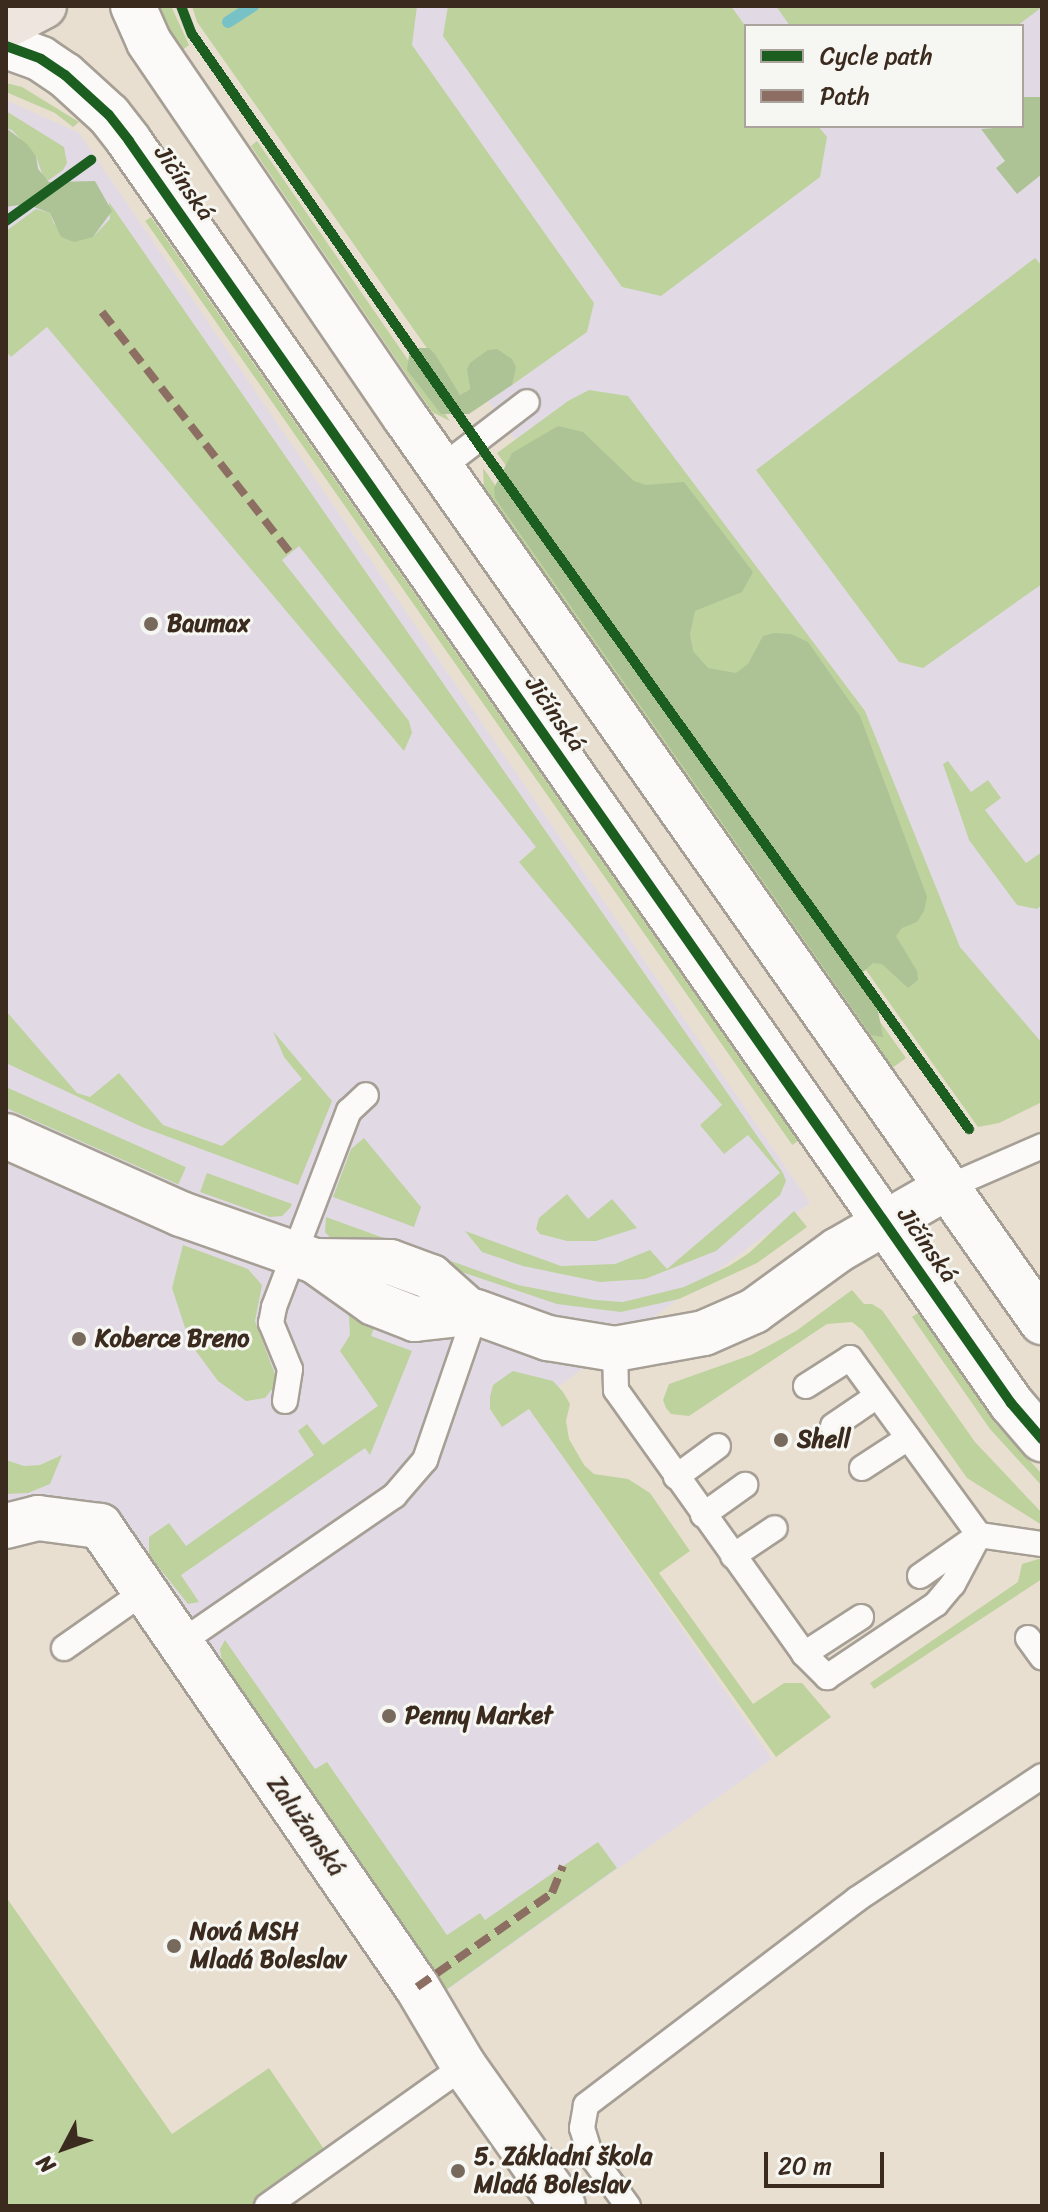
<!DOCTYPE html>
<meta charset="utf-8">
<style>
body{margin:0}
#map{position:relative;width:1048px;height:2212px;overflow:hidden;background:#e8dfd1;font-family:Sriracha,sans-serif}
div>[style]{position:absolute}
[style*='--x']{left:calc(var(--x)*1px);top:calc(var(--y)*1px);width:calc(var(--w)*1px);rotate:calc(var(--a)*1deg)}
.built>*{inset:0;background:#e1dae5}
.green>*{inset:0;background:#bed29d;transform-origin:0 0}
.forest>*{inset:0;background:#adc396}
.stream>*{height:12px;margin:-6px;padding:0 6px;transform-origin:6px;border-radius:6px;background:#77c2c6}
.roads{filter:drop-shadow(2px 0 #a69f95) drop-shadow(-2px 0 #a69f95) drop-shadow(0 2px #a69f95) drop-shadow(0 -2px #a69f95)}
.service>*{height:24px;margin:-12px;padding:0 12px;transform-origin:12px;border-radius:12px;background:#fcfaf8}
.minor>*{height:44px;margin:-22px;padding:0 22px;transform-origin:22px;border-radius:22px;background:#fcfaf8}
.tertiary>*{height:44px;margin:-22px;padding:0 22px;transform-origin:22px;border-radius:22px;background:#fcfaf8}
.primary>*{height:44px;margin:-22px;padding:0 22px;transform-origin:22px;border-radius:22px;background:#eee5de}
.quiet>*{height:8px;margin-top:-4px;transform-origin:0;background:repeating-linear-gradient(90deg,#8d6e63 0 16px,transparent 0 24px)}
.cycleway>*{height:10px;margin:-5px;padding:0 5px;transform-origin:5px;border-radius:5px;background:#1b5e20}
.dots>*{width:22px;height:22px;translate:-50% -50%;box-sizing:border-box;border:4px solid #f6f6f2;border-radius:50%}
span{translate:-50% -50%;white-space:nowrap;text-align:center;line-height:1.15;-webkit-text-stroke:6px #f6f6f2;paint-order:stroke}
.street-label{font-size:24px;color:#3b2a1e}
.poi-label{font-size:24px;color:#3b2a1e;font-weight:700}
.left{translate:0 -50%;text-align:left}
.frame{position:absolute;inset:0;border:8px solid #3b2a1e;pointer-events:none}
.legend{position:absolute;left:744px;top:24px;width:280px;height:104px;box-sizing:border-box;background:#f6f6f2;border:2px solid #aba49d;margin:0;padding:10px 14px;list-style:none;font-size:24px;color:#3b2a1e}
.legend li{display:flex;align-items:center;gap:16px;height:40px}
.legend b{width:40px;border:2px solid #aba49d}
.north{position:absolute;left:24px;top:2108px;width:80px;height:80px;-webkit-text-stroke:6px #f6f6f2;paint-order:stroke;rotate:229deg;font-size:22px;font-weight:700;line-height:32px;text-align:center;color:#3b2a1e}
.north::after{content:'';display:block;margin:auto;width:28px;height:36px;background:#3b2a1e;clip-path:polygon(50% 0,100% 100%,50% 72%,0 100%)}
.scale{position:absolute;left:764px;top:2152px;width:120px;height:36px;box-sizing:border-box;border:4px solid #3b2a1e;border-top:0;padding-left:10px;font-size:24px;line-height:28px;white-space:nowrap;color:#3b2a1e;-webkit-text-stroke:6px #f6f6f2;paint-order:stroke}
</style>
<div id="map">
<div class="built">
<div style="clip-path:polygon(evenodd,266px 6px,1042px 6px,1042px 1084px,515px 440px,232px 24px,266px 6px,746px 26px,1022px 26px,1022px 126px,746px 126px,746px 26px)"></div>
<div style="clip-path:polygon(6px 100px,79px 133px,810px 1203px,529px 1408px,772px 1759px,428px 2004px,101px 1535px,6px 1519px)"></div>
</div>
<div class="green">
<div style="clip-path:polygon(155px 6px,171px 6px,189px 45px,180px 52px)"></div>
<div style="clip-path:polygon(192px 6px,417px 6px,412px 45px,594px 303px,587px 332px,512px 385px,468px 373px,470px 389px,460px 395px,197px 22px)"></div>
<div style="clip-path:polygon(448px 6px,731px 6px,746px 27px,746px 126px,818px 126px,827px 137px,820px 177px,661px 296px,622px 287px,443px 36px)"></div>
<div style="clip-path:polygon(776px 6px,1042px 6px,1042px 7px,1017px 26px,790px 26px)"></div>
<div style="clip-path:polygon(6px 83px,22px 87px,79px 122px,73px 127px,55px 113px,6px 92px)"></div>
<div style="clip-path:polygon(6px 111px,64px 147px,67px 163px,63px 170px,49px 180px,44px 179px,36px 156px,12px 130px,6px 128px)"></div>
<div style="clip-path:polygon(257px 141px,450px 421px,432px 412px,251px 146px)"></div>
<div style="clip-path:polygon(109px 202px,783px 1173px,786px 1181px,780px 1195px,716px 1251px,645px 1279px,600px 1282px,523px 1266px,482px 1252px,465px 1231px,561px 1266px,615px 1264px,650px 1250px,667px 1269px,780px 1173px,748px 1135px,724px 1154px,700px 1125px,722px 1105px,519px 862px,536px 847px,299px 546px,282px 560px,409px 721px,412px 733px,404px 751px,47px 327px,11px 357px,6px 351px,6px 231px,36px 209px,50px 213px,54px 224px,93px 237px,110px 219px)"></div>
<div style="left:151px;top:217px;width:1128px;height:7px;rotate:55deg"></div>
<div style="clip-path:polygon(1035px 258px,1042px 266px,1042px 584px,923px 668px,899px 662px,756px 470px)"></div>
<div style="clip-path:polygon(589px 390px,628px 396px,865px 711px,960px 947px,1042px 1043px,1042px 1102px,999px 1123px,978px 1127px,497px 453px,568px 401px)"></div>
<div style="clip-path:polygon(483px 468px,906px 1058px,888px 1071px,484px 489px)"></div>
<div style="clip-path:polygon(948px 761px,971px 792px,988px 780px,1001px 798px,985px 810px,1026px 863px,1042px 852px,1042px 905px,1037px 909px,1017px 905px,969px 840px,943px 764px)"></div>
<div style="clip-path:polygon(6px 1011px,77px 1093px,90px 1097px,119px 1073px,163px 1125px,222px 1146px,302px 1079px,284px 1057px,273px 1031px,332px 1101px,298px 1185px,142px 1127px,6px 1063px)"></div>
<div style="left:6px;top:1087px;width:197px;height:19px;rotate:24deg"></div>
<div style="clip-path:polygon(364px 1138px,421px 1207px,414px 1227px,333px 1197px,351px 1149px)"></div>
<div style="clip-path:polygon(207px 1173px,292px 1204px,290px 1208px,282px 1216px,270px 1217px,200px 1192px)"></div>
<div style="clip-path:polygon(567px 1194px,588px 1219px,612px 1199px,637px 1228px,596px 1241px,567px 1241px,540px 1234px,536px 1229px,539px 1218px)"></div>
<div style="clip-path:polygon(794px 1211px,807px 1227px,757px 1263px,679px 1299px,621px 1312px,557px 1304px,423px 1259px,426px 1252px,518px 1285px,595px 1300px,623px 1302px,684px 1287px,729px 1266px,749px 1253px)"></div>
<div style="clip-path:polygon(326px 1217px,406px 1246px,333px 1241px,325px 1232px)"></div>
<div style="clip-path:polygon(183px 1245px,248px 1269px,262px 1285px,255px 1321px,276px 1377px,273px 1388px,265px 1398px,246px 1401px,218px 1381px,190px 1343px,172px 1288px)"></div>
<div style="clip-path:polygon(852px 1290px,864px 1304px,872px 1304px,882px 1310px,975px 1442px,1042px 1513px,1042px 1525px,967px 1478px,862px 1330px,852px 1322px,827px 1324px,689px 1416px,671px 1414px,666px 1408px,663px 1400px,669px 1384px,751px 1355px,796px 1331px)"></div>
<div style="clip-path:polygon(344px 1308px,378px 1317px,371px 1336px,412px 1351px,370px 1455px,365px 1448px,181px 1575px,199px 1602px,188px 1604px,149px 1555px,149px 1537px,169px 1523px,186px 1546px,314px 1455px,298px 1431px,307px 1424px,323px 1445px,378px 1406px,340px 1351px,350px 1335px,349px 1316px)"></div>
<div style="clip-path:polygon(918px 1313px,996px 1424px,1042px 1474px,1042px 1486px,990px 1429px,912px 1317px)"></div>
<div style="clip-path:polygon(513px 1371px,553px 1381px,563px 1392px,570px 1404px,566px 1421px,569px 1439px,584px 1465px,594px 1474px,628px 1479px,650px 1493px,690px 1551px,659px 1573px,753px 1704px,784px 1683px,802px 1683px,831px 1717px,776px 1757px,529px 1409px,502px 1427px,490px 1409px,490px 1397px,493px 1385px)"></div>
<div style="clip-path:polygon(62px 1455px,50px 1484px,28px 1493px,6px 1494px,6px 1460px,24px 1466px,40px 1465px)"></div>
<div style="clip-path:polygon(1042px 1558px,1042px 1579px,874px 1689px,870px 1683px,1018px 1582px,1022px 1564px)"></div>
<div style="clip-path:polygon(225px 1640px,315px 1769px,327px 1762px,447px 1935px,480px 1913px,485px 1920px,598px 1842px,617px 1868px,446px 1990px,222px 1662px,220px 1649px)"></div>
<div style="clip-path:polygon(6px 1897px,172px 2134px,269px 2068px,326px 2152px,250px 2206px,6px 2206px)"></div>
</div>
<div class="forest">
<div style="clip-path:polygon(1022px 97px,1042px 97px,1042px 174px,1017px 194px,996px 168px,1005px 161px,981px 129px,1022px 126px)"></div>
<div style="clip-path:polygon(6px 128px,27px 144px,36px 156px,38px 169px,49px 182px,95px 181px,112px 211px,93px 237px,74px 242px,61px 237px,50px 213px,26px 204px,6px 207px)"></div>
<div style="clip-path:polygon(419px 348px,429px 348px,435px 354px,460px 395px,470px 389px,467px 369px,470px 363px,488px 350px,497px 349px,512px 359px,516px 367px,512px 385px,469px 414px,441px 414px,407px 370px,409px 355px)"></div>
<div style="clip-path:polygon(558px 426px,583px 432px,634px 481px,646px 485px,684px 482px,753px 572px,742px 592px,695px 611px,690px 634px,693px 651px,708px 668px,736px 673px,748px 664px,763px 636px,774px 633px,791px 634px,808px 642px,860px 716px,927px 897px,924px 911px,917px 922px,902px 928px,896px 936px,917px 971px,918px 980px,908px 988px,882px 964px,873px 963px,862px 973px,878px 1011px,883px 1037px,871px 1035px,495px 498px,494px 488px,512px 453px)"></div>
</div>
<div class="stream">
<div style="--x:228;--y:22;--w:30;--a:-33"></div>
</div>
<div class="roads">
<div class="service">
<div style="--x:441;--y:468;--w:108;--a:-37.5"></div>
<div style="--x:946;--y:1188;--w:105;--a:-23.6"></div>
<div style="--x:615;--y:1349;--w:41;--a:88.6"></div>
<div style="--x:616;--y:1390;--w:324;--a:54.5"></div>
<div style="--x:804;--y:1654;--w:33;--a:45"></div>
<div style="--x:827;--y:1677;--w:131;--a:-33.8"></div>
<div style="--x:936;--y:1604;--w:26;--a:-50"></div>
<div style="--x:953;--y:1584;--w:55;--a:-62"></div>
<div style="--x:806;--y:1386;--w:52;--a:-32.5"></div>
<div style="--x:850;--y:1358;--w:219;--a:53.9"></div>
<div style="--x:285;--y:1401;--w:32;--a:-81"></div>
<div style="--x:290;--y:1369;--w:50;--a:-112.4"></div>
<div style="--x:271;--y:1323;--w:16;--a:-79"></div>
<div style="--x:274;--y:1307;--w:210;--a:-69.1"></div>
<div style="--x:349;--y:1111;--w:23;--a:-43"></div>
<div style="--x:833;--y:1426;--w:53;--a:-34.3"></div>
<div style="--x:862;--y:1468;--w:55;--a:-33.1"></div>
<div style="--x:676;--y:1477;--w:52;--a:-36.4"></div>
<div style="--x:703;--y:1515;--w:52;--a:-35.5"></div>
<div style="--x:733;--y:1556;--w:50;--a:-33.7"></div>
<div style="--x:920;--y:1576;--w:72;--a:-34.8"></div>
<div style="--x:979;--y:1535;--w:64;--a:8.1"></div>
<div style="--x:1028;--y:1638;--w:24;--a:54"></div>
<div style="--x:180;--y:1643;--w:260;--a:-34.5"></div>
<div style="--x:394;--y:1496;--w:48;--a:-49.3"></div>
<div style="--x:425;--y:1460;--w:157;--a:-71"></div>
<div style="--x:64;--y:1648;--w:99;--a:-35.1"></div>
<div style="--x:804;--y:1654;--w:68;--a:-33"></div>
<div style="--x:267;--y:2206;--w:242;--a:-35.4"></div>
<div style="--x:628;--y:2206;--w:64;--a:-126.2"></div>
<div style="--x:590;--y:2154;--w:27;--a:-107"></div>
<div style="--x:582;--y:2128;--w:23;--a:-80"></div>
<div style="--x:586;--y:2105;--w:340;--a:-37.2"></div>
<div style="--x:857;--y:1899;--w:222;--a:-33.6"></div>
</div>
<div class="minor">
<div style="--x:6;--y:1526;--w:33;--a:-14"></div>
<div style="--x:38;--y:1518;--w:63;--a:7.4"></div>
<div style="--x:100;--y:1526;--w:559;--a:55.49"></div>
<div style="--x:417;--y:1987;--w:92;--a:59.3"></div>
<div style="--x:464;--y:2066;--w:171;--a:54.7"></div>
</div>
<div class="tertiary">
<div style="--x:133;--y:6;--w:39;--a:66"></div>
<div style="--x:149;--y:42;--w:454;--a:55.7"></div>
<div style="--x:405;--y:417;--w:1107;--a:54.86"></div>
<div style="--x:6;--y:46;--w:37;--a:20"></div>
<div style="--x:41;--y:59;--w:29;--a:34"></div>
<div style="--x:65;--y:75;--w:59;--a:42.3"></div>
<div style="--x:109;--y:115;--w:33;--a:52"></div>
<div style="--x:129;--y:141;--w:1540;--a:55.05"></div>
<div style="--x:1011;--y:1403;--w:48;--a:49.3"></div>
<div style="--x:6;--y:1136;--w:192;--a:24"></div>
<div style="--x:181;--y:1214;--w:142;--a:19.3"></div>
<div style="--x:315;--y:1261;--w:72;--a:35.4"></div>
<div style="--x:374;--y:1303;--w:44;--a:21.3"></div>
<div style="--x:415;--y:1319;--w:61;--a:-6.5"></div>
<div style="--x:476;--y:1312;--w:77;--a:19.9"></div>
<div style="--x:548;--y:1338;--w:68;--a:9.3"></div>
<div style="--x:615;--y:1349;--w:90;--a:-10.2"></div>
<div style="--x:704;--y:1333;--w:55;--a:-23.7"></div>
<div style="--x:754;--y:1311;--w:104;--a:-36"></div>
<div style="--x:838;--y:1250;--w:125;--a:-29.9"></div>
<div style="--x:315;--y:1261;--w:75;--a:0.8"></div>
<div style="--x:390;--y:1262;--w:44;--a:20.1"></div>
<div style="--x:431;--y:1277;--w:52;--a:41.9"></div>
</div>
<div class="primary">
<div style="--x:6;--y:26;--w:43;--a:-27.8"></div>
</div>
</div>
<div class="quiet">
<div style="--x:102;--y:312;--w:306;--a:52"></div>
<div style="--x:417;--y:1987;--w:165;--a:-34.8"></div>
<div style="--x:552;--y:1893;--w:29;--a:-68"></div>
</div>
<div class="cycleway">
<div style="--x:181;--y:6;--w:30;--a:69"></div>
<div style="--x:192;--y:34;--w:520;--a:55.03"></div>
<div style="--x:490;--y:460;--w:823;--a:54.4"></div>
<div style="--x:6;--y:46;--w:37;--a:20"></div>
<div style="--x:41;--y:59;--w:29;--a:34"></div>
<div style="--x:65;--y:75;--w:59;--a:42.3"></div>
<div style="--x:109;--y:115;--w:33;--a:52"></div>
<div style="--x:129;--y:141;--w:1540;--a:55.05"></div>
<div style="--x:1011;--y:1403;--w:48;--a:49.3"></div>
<div style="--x:6;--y:221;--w:105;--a:-35.7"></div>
</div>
<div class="dots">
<div style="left:151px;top:624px;background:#78695d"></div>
<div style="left:79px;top:1339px;background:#78695d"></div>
<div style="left:781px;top:1440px;background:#78695d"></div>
<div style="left:389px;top:1716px;background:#78695d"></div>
<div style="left:174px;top:1946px;background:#78695d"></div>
<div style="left:458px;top:2171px;background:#78695d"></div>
</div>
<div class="street-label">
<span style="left:184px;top:183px;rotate:55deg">Jičínská</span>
<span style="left:555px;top:714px;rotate:55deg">Jičínská</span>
<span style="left:927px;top:1245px;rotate:55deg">Jičínská</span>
<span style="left:306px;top:1826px;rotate:55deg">Zalužanská</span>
</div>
<div class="poi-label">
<span class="left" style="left:167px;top:624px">Baumax</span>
<span class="left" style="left:95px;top:1339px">Koberce Breno</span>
<span class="left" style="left:797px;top:1440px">Shell</span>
<span class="left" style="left:405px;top:1716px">Penny Market</span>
<span class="left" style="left:190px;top:1946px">Nová MSH<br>Mladá Boleslav</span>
<span class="left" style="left:474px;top:2171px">5. Základní škola<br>Mladá Boleslav</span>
</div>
<div class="frame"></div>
<ul class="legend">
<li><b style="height:10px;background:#1b5e20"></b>Cycle path</li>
<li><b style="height:10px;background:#8d6e63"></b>Path</li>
</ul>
<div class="north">N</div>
<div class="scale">20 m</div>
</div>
